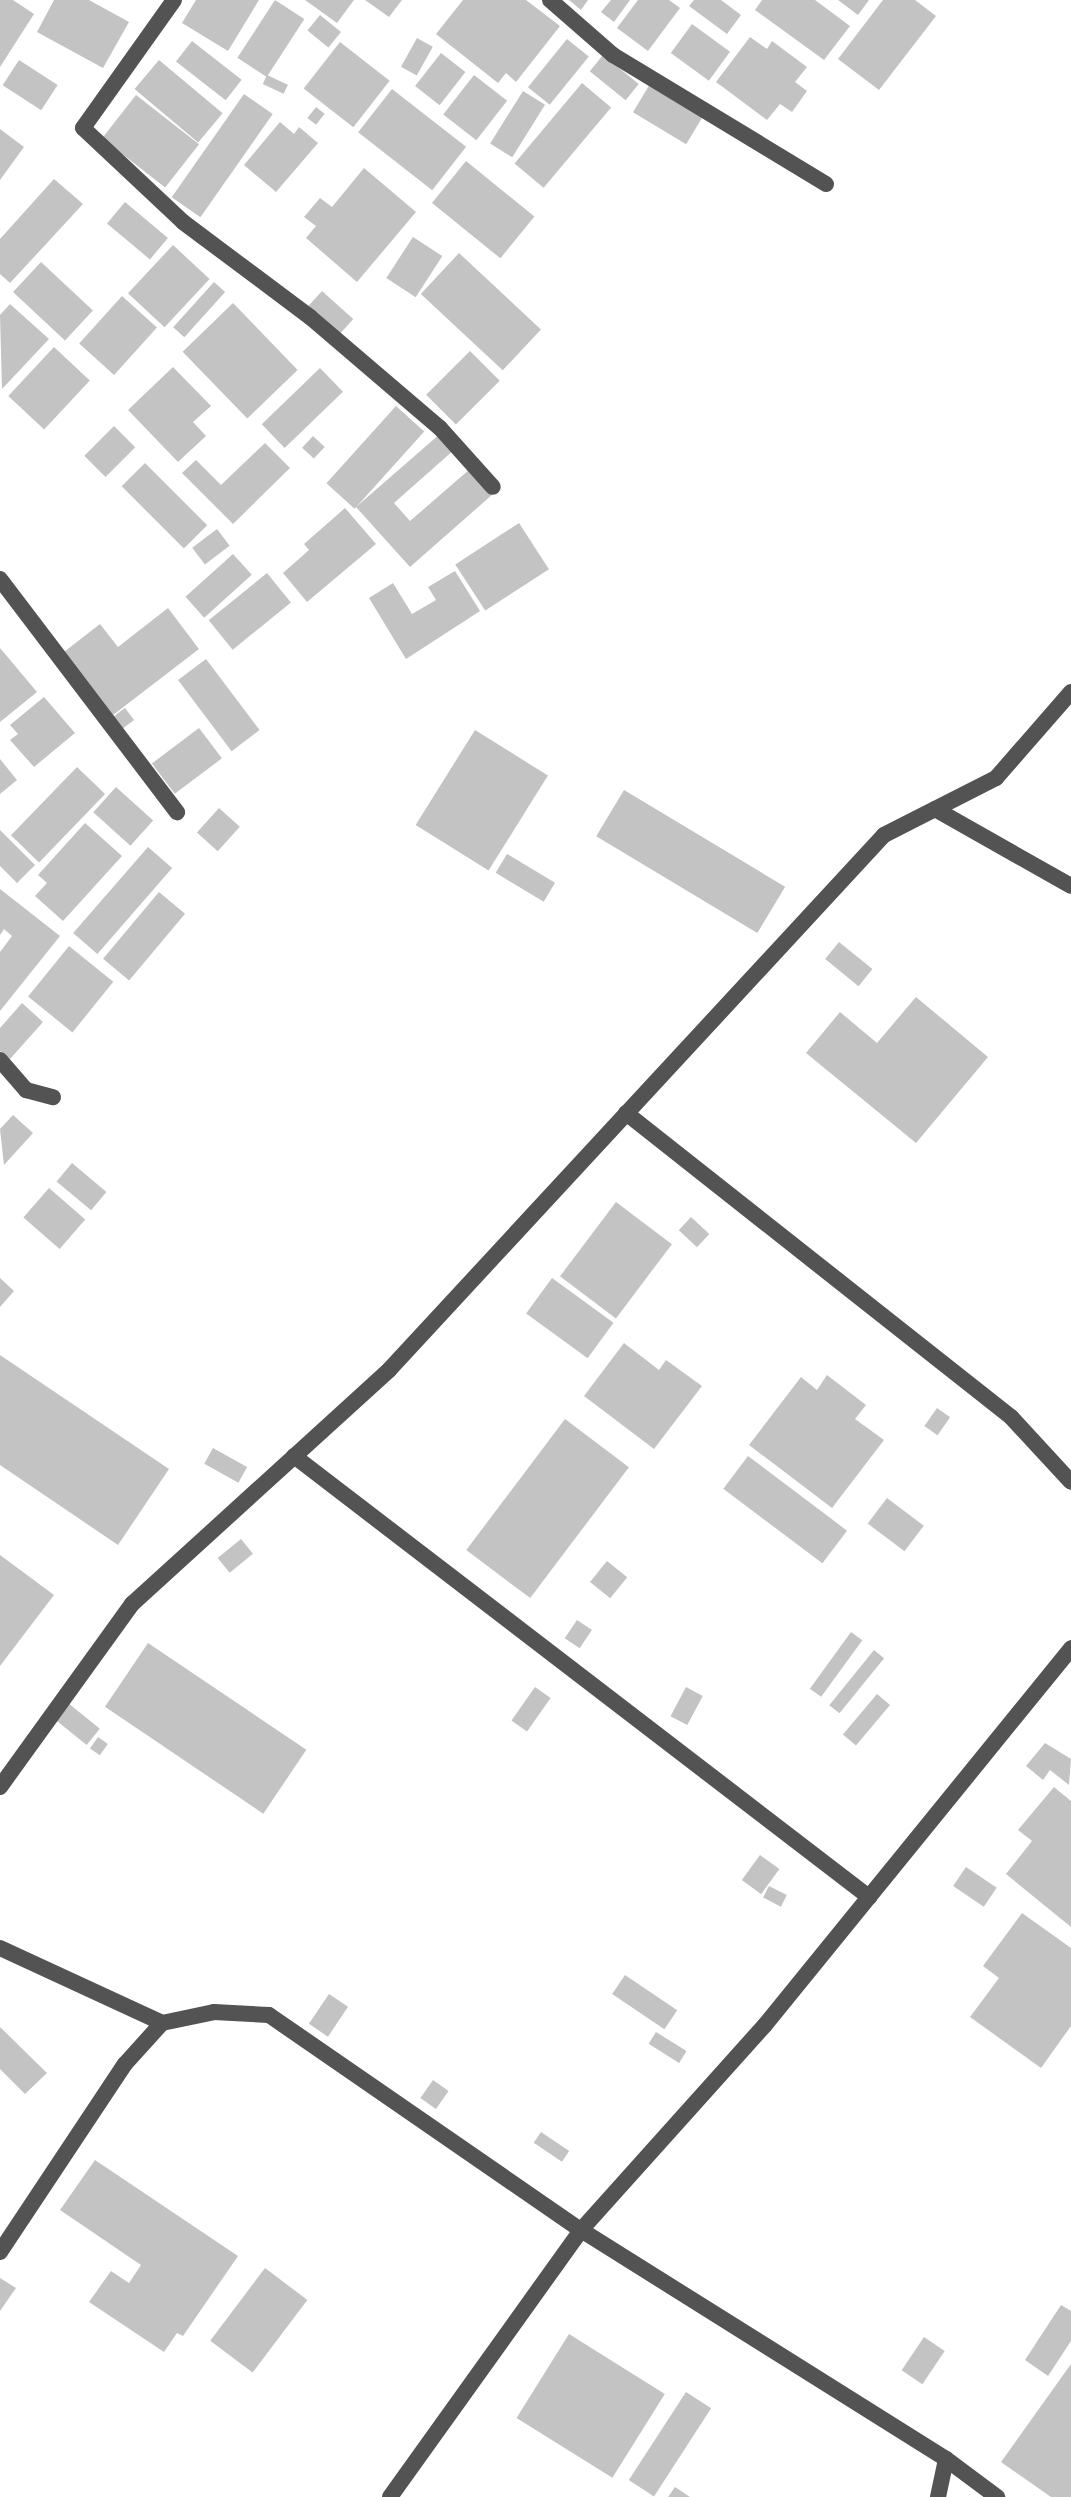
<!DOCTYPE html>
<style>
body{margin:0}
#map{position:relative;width:1071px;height:2497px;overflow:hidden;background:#fff;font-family:Commissioner,sans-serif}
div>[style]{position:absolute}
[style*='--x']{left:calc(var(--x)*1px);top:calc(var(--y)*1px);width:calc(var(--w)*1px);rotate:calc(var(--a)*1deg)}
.building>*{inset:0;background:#c3c3c3;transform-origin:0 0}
.street>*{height:16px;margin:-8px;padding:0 8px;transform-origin:8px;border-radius:8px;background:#535353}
span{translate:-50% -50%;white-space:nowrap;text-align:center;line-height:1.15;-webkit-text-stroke:6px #fff;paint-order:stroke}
</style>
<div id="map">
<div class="building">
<div style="clip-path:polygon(0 0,13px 0,34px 14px,0 67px)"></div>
<div style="clip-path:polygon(54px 0,89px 0,129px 22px,103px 68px,37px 32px)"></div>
<div style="clip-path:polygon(196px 0,259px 0,228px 51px,182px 23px)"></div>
<div style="left:275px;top:0;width:35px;height:69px;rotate:33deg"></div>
<div style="clip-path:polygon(305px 0,354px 0,337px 23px)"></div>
<div style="clip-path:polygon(365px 0,402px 0,389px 17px)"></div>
<div style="clip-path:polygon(463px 0,526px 0,560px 26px,516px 82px,506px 73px,498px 83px,436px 34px)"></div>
<div style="clip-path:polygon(569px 0,588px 0,581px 10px)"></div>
<div style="clip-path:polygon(611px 0,630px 0,614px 22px,601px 12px)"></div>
<div style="clip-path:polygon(638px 0,669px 0,680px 8px,648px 51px,617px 28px)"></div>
<div style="clip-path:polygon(694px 0,721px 0,741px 15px,727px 34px,689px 6px)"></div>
<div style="clip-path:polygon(762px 0,815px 0,850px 26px,824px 60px,755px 10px)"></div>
<div style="clip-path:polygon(838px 0,869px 0,858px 15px)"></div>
<div style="clip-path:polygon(883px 0,915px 0,936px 16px,879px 90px,838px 59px)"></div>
<div style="left:320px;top:15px;width:27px;height:20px;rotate:39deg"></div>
<div style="left:692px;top:24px;width:47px;height:36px;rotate:36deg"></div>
<div style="clip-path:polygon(750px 37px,767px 49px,772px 41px,807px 67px,795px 82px,807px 91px,792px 112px,780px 104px,767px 120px,716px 82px)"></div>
<div style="left:417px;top:38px;width:18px;height:33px;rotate:29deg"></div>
<div style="left:567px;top:39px;width:28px;height:62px;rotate:39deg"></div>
<div style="left:192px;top:41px;width:63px;height:26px;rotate:38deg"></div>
<div style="left:340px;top:42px;width:63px;height:59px;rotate:38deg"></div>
<div style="left:441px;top:53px;width:31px;height:42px;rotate:38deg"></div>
<div style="left:603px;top:55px;width:46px;height:21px;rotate:39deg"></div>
<div style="left:19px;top:60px;width:46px;height:30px;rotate:33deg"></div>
<div style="left:159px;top:60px;width:83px;height:38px;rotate:40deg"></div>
<div style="left:267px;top:75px;width:23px;height:10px;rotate:25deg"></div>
<div style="left:474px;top:75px;width:42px;height:50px;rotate:38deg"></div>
<div style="left:582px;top:83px;width:38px;height:105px;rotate:40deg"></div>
<div style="left:650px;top:84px;width:62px;height:33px;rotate:31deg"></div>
<div style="left:392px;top:89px;width:94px;height:55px;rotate:38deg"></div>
<div style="left:523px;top:91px;width:26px;height:62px;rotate:32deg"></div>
<div style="left:244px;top:94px;width:35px;height:126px;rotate:35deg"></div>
<div style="left:136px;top:95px;width:80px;height:55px;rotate:38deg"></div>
<div style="left:316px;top:107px;width:11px;height:14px;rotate:38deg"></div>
<div style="clip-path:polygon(280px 122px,294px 134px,299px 127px,318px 143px,276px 192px,244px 165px)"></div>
<div style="clip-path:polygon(0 129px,24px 147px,0 180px)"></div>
<div style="left:466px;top:161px;width:88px;height:54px;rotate:39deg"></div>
<div style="clip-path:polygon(364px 168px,416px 212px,357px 282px,306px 238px,316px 226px,304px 217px,320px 198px,332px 207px)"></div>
<div style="clip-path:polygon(54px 179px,83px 204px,10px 283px,0 274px,0 239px)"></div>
<div style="left:125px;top:202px;width:56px;height:28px;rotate:40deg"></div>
<div style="left:413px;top:237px;width:35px;height:49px;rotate:33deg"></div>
<div style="left:173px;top:245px;width:50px;height:66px;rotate:43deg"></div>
<div style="left:459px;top:253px;width:112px;height:56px;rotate:43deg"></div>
<div style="left:41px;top:262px;width:71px;height:41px;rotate:43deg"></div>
<div style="left:214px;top:282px;width:15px;height:61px;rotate:42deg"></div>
<div style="left:322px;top:291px;width:42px;height:22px;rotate:42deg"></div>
<div style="left:122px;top:296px;width:47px;height:64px;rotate:42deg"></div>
<div style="left:233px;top:303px;width:93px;height:70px;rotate:46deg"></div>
<div style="clip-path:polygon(10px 304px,49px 339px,2px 389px,0 315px)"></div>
<div style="left:54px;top:347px;width:49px;height:67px;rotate:43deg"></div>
<div style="left:470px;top:351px;width:42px;height:62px;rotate:45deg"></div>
<div style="clip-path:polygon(173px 367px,211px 406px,193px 422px,206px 436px,178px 462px,128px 410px)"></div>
<div style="left:320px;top:368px;width:33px;height:81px;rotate:46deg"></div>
<div style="left:396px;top:406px;width:38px;height:104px;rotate:42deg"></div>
<div style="left:114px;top:426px;width:30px;height:42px;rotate:45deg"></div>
<div style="clip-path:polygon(441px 433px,455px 449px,394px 503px,410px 521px,470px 469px,493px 494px,410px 567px,356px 507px)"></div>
<div style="left:313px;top:436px;width:16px;height:16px;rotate:43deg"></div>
<div style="clip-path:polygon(265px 443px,290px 468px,233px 524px,182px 473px,196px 460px,221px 485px)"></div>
<div style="left:145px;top:463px;width:88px;height:33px;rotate:45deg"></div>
<div style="clip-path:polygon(345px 508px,376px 544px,307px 602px,283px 573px,309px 550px,304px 544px)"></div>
<div style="left:519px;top:523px;width:55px;height:76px;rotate:57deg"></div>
<div style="left:217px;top:529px;width:21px;height:31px;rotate:53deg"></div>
<div style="left:233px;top:554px;width:28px;height:64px;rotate:48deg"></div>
<div style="clip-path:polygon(455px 571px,480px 611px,406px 659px,369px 598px,393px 583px,412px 614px,436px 600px,428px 587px)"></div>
<div style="left:267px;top:573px;width:38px;height:75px;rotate:51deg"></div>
<div style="clip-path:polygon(168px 608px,199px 649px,113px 715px,64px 652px,100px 624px,118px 647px)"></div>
<div style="clip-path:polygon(0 648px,37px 692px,0 722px)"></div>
<div style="left:206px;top:659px;width:89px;height:35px;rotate:53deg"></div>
<div style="clip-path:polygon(44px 697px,75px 733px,34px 767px,10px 740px,18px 734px,10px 725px)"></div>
<div style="left:125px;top:708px;width:15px;height:17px;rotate:53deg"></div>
<div style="left:199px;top:728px;width:38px;height:59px;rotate:53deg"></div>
<div style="left:475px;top:730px;width:86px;height:112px;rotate:32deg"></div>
<div style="clip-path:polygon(0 759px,17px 780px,0 794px)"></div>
<div style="left:77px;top:767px;width:39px;height:95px;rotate:44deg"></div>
<div style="left:116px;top:787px;width:50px;height:34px;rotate:42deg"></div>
<div style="left:624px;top:790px;width:188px;height:54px;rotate:31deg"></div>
<div style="left:219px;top:808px;width:28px;height:33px;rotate:42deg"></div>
<div style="clip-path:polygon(85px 823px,122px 856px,63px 921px,35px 896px,47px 883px,38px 875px)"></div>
<div style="clip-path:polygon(0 830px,35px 865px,17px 883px,0 866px)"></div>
<div style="left:148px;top:847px;width:32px;height:114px;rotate:41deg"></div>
<div style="left:507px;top:854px;width:56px;height:22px;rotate:31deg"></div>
<div style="clip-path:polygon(0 889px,60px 936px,0 1011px,0 952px,12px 936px,4px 929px,0 935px)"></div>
<div style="left:159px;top:892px;width:34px;height:87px;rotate:40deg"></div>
<div style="left:839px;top:942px;width:43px;height:22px;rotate:39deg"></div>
<div style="left:69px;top:946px;width:57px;height:65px;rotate:39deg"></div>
<div style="clip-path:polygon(916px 997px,988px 1057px,916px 1143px,806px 1053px,840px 1012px,877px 1043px)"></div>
<div style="clip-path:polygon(22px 1003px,43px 1022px,10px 1059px,0 1051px,0 1028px)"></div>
<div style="clip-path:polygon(13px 1115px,33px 1133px,4px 1165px,0 1129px)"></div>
<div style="left:72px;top:1163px;width:45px;height:24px;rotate:40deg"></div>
<div style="left:49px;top:1188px;width:48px;height:39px;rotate:41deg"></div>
<div style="left:616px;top:1202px;width:70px;height:93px;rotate:37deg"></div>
<div style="left:691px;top:1217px;width:25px;height:18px;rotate:43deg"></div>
<div style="clip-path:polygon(0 1278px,14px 1291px,0 1307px)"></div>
<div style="left:552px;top:1278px;width:76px;height:44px;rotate:36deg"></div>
<div style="clip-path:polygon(624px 1343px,659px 1370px,666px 1360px,702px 1386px,654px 1449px,584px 1396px)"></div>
<div style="clip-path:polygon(0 1355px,169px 1469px,118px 1545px,0 1465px)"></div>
<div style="clip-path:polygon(827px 1375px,866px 1405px,855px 1419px,884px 1440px,832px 1508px,749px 1445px,801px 1377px,817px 1390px)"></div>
<div style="left:937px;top:1408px;width:16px;height:22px;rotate:35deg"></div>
<div style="left:565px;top:1419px;width:80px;height:164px;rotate:37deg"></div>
<div style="left:213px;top:1448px;width:39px;height:18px;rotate:29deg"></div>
<div style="left:748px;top:1456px;width:124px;height:41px;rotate:37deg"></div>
<div style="left:887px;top:1498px;width:46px;height:32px;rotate:37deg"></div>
<div style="left:241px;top:1539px;width:19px;height:30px;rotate:51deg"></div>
<div style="clip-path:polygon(0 1555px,54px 1595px,0 1666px)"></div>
<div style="left:607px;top:1561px;width:26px;height:27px;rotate:39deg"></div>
<div style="left:577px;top:1620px;width:18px;height:22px;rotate:34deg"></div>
<div style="left:851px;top:1632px;width:14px;height:70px;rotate:36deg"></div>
<div style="left:148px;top:1643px;width:191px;height:77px;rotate:34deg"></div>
<div style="left:874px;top:1650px;width:13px;height:71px;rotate:39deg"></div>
<div style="left:535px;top:1687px;width:19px;height:41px;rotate:35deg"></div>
<div style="left:686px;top:1687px;width:19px;height:33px;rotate:28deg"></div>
<div style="left:877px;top:1694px;width:17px;height:53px;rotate:40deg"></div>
<div style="left:68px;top:1703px;width:41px;height:21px;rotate:39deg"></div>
<div style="left:98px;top:1737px;width:12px;height:14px;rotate:35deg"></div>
<div style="clip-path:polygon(1045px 1743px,1071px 1759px,1069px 1785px,1050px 1770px,1043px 1780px,1026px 1766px)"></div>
<div style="clip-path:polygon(1054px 1787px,1071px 1801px,1071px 1927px,1006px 1874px,1032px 1841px,1018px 1830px)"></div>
<div style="left:760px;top:1855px;width:24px;height:31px;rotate:36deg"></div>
<div style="left:966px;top:1867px;width:37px;height:23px;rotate:34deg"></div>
<div style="left:769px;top:1886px;width:20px;height:13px;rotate:27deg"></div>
<div style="clip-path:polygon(1022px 1913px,1071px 1948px,1071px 2026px,1041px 2068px,970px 2017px,999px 1978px,983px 1966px)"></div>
<div style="left:625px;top:1975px;width:63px;height:23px;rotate:34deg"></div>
<div style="left:329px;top:1994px;width:23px;height:36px;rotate:34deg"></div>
<div style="clip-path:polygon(0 2027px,47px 2073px,25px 2094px,0 2069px)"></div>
<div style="left:656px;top:2032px;width:36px;height:14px;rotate:32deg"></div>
<div style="left:433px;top:2080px;width:19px;height:22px;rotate:35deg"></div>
<div style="left:541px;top:2132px;width:34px;height:13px;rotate:34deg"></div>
<div style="clip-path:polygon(95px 2160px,238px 2256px,183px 2336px,177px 2333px,164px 2352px,89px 2302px,111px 2271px,129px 2283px,141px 2265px,60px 2210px)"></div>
<div style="left:265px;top:2268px;width:53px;height:91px;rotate:37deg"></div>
<div style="clip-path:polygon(0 2278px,16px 2288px,0 2311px)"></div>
<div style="clip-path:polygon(1061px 2305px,1071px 2311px,1071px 2341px,1048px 2376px,1025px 2360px)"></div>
<div style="left:569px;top:2334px;width:113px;height:99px;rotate:32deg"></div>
<div style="left:924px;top:2337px;width:25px;height:40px;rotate:34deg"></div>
<div style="clip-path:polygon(1071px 2364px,1071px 2497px,1051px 2497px,1001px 2462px)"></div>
<div style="left:686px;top:2392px;width:30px;height:105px;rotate:33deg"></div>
<div style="clip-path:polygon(675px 2487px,690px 2497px,668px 2497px)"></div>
</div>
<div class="street">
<div style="--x:174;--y:0;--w:157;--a:125.4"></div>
<div style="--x:83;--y:128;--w:137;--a:43.2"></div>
<div style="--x:183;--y:222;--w:159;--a:36.8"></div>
<div style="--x:310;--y:317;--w:171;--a:40.5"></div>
<div style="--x:440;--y:428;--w:79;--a:48.1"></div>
<div style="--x:550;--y:0;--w:84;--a:41.1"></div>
<div style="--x:613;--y:55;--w:249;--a:31.2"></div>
<div style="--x:0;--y:579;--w:293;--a:52.8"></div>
<div style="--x:935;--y:809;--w:156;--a:29.5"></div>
<div style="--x:0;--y:1060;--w:40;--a:49"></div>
<div style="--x:26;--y:1090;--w:28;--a:15"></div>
<div style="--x:626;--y:1113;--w:491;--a:38.3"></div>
<div style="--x:1011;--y:1417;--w:88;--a:47.3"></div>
<div style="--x:294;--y:1456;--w:725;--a:37.49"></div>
<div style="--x:0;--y:1787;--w:226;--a:-54.2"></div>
<div style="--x:132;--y:1604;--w:348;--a:-42.3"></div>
<div style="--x:389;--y:1370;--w:729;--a:-47.22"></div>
<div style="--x:884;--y:835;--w:126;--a:-27"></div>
<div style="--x:996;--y:778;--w:114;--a:-48.9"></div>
<div style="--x:0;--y:1948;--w:179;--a:24.8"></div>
<div style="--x:0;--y:2252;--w:226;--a:-56.4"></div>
<div style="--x:125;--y:2064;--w:55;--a:-47.9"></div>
<div style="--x:162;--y:2023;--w:53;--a:-11.9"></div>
<div style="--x:214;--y:2012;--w:55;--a:3.1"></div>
<div style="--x:269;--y:2015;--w:379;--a:34.6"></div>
<div style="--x:581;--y:2230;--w:431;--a:32.1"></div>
<div style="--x:946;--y:2459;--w:64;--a:36.7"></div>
<div style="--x:390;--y:2497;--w:328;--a:-54.4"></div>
<div style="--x:581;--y:2230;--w:275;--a:-48.1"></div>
<div style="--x:765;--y:2025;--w:486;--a:-50.9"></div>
<div style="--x:938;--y:2497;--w:39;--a:-78"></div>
</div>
</div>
